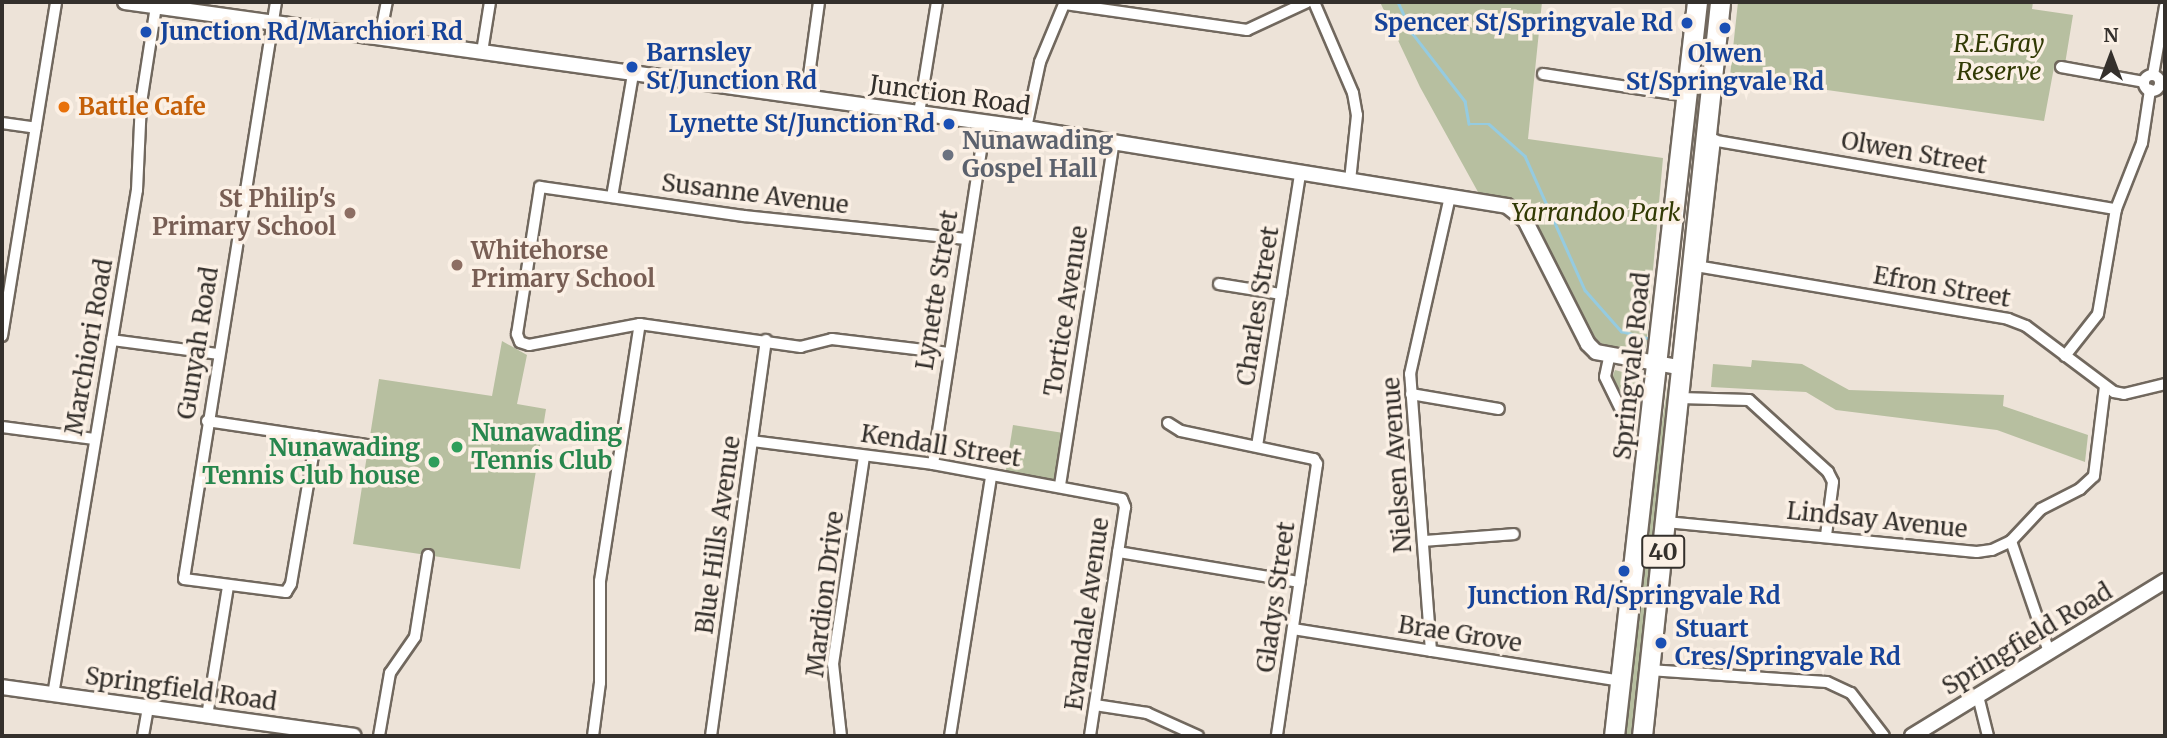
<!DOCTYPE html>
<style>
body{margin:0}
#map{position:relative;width:2167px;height:738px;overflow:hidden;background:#ede3d8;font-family:Merriweather,serif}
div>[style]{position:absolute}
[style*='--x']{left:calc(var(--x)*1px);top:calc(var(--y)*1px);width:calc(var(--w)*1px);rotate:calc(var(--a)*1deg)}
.green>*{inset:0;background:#b7bfa0;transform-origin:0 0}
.stream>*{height:2.5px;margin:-1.25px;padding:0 1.25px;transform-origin:1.25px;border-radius:1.25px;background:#95cbe0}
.roads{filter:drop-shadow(2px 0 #71685e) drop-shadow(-2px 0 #71685e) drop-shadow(0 2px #71685e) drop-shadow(0 -2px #71685e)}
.street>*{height:10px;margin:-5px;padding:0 5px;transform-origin:5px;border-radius:5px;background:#fff}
.street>.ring{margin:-5px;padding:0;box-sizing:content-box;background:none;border:10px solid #fff;border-radius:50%}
.secondary>*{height:14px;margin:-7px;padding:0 7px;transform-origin:7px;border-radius:7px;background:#fff}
.highway>*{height:19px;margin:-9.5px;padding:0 9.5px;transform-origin:9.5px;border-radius:9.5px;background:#fff}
.dots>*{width:19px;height:19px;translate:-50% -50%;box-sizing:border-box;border:4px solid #fbf0e5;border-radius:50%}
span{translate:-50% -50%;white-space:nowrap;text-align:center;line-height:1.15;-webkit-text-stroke:7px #fbf0e5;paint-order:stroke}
.shield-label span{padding:2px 5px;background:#fbf0e5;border:2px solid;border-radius:5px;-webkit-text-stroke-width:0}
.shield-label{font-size:23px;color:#34302c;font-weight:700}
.transit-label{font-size:24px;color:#164399;font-weight:700}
.right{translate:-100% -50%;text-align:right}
.left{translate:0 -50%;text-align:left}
.park-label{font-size:24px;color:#313a04;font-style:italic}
.street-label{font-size:24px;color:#34302c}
.food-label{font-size:24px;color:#c56008;font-weight:700}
.worship-label{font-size:24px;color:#5b616d;font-weight:700}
.education-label{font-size:24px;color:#785e54;font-weight:700}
.leisure-label{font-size:24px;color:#27864d;font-weight:700}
.frame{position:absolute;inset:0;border:4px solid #34302c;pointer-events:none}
.north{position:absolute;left:2076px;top:21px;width:70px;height:70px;-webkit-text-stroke:5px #fbf0e5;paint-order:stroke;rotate:0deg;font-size:19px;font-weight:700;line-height:28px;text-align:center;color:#34302c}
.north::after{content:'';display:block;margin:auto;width:24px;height:32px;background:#34302c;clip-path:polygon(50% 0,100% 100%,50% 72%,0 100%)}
</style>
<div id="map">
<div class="green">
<div style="clip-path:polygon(1380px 2px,1542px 2px,1528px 139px,1663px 158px,1646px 348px,1605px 346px,1596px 339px,1520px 202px,1478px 192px,1420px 87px)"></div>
<div style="clip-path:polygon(1738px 2px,2033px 2px,2032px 9px,2073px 15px,2065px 64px,2055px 62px,2044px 121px,1730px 76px)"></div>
<div style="clip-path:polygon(502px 341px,527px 355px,517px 404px,546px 409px,520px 569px,353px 544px,379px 379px,492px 396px)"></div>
<div style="clip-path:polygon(1752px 360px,1802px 364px,1849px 390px,2004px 395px,2003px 406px,2088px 435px,2085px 462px,1997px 430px,1836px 410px,1806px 392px,1711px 387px,1713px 364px,1751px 367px)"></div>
<div style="clip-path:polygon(1615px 370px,1641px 377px,1635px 424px,1612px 378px)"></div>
<div style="clip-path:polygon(1669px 379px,1674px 390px,1633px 736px,1622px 736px,1645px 526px)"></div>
<div style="left:1013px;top:425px;width:56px;height:53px;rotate:9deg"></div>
</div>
<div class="stream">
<div style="--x:1398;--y:2;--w:35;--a:65"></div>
<div style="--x:1413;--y:34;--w:85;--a:52.2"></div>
<div style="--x:1465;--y:101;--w:23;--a:80"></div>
<div style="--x:1469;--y:124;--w:20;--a:0"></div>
<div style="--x:1489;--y:124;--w:48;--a:41.6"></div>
<div style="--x:1525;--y:156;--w:147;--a:65.9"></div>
<div style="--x:1585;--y:290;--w:55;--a:48.7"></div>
<div style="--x:1621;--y:331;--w:27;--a:15"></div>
</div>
<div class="roads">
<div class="street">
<div style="--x:276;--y:2;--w:584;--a:99.06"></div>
<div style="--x:184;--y:579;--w:103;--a:7.3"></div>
<div style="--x:286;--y:592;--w:9;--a:-58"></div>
<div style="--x:291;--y:584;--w:149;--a:-80.3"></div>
<div style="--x:1314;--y:2;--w:99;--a:66.8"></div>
<div style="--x:1353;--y:93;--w:22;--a:80"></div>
<div style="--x:1357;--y:115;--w:66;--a:96.1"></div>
<div style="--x:1065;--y:4;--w:184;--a:8.1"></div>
<div style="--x:1247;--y:30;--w:66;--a:-25"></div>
<div style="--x:380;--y:37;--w:36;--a:-79"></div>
<div style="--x:482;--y:52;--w:51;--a:-80.9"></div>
<div style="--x:2061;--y:67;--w:84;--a:10.2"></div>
<div style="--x:1543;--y:74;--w:146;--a:8.7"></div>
<div style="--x:2153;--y:75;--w:70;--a:-80.1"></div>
<div class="ring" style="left:2144px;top:75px;width:6px;height:6px"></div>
<div style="--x:806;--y:97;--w:96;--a:-82.2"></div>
<div style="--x:919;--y:113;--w:112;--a:-80.8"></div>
<div style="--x:2;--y:123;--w:34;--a:8"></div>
<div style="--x:1026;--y:128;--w:67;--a:-78"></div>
<div style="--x:1040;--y:62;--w:65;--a:-67.4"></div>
<div style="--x:1705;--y:139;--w:417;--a:9.7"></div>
<div style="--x:612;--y:197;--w:125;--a:-80.3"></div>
<div style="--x:1701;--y:262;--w:123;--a:-83.5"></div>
<div style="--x:1690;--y:265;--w:323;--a:9.6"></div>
<div style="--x:2008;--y:319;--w:19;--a:21"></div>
<div style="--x:2026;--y:326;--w:110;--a:36.9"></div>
<div style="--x:2114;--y:392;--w:10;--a:11"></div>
<div style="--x:2124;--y:394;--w:42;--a:-13.7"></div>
<div style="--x:1219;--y:284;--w:63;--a:9.2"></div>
<div style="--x:2;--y:336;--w:338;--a:-80.8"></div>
<div style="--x:112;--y:340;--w:107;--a:7.5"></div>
<div style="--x:949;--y:353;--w:118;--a:-173.2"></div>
<div style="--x:832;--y:339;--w:32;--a:166"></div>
<div style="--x:801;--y:347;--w:163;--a:-171.9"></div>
<div style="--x:640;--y:324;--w:113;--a:169.3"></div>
<div style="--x:529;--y:345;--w:9;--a:-162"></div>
<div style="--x:520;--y:342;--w:9;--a:-111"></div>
<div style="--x:517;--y:334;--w:149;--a:-81.1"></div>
<div style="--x:540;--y:187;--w:206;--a:8.1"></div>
<div style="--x:744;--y:216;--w:223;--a:5.9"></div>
<div style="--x:2065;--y:356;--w:53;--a:-51.8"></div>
<div style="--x:2098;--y:314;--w:107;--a:-80.3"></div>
<div style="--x:2116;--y:209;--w:71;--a:-68.5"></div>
<div style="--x:2142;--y:143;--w:54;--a:-81.4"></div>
<div style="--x:1609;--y:358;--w:19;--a:102"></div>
<div style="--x:1605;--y:377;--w:57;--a:63.9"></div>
<div style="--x:1411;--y:394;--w:89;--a:9.7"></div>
<div style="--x:1680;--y:398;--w:69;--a:1.7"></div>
<div style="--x:1749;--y:400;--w:107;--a:42.3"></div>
<div style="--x:1828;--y:472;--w:11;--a:63"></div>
<div style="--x:1833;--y:482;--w:53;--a:97.5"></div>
<div style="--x:207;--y:421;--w:163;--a:8.5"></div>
<div style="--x:1168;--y:423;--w:15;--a:32"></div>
<div style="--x:1181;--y:431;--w:136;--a:11.9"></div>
<div style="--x:1314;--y:459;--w:6;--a:59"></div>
<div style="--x:1317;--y:464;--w:275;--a:98.4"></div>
<div style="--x:2;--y:427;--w:93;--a:7.4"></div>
<div style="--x:752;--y:441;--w:182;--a:7.2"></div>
<div style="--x:933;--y:464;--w:192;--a:10.5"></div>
<div style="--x:1122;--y:499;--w:9;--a:69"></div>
<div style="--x:1125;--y:507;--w:232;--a:98.7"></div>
<div style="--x:1257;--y:446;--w:276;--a:-81"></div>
<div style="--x:933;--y:464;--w:345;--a:-81.3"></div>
<div style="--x:1060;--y:485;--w:347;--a:-81.1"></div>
<div style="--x:1666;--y:522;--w:312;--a:5.5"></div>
<div style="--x:1977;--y:552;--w:15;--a:-8"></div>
<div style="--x:1992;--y:550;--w:21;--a:-25"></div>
<div style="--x:2011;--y:541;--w:44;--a:-46.8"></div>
<div style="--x:2041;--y:509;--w:44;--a:-27.1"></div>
<div style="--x:2080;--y:489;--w:19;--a:-43"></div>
<div style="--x:2094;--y:476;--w:90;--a:-83"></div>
<div style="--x:1424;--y:541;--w:90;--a:-4.4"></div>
<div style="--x:2011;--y:541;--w:117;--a:71.1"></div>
<div style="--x:1118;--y:552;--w:184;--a:9.4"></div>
<div style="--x:1293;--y:629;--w:331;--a:9"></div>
<div style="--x:1431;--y:651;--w:278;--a:-94.3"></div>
<div style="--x:1410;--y:374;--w:182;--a:-77.3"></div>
<div style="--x:1649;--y:670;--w:178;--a:3.9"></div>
<div style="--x:1827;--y:682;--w:26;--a:25"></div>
<div style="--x:1851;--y:693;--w:54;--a:52.5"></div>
<div style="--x:53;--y:695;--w:512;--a:-80.56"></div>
<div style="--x:137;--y:190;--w:87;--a:-87.4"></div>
<div style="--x:141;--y:103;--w:98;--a:-81.2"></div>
<div style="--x:1978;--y:696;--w:41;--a:76"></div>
<div style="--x:1095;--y:705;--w:53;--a:8.7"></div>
<div style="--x:1147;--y:713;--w:56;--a:24.3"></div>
<div style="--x:207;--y:716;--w:131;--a:-80.8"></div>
<div style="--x:143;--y:736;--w:28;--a:-80"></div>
<div style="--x:379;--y:736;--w:64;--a:-80.1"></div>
<div style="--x:390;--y:673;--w:44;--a:-55.2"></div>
<div style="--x:415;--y:637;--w:83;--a:-81"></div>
<div style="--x:593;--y:736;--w:53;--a:-82.5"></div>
<div style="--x:600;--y:683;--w:102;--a:-90"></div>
<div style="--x:600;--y:581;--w:260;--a:-81.2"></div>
<div style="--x:711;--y:736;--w:400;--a:-82.1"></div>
<div style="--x:841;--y:736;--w:72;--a:-96.3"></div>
<div style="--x:833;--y:664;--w:210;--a:-81.5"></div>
<div style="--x:950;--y:736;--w:263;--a:-81"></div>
</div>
<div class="secondary">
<div style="--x:125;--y:2;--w:910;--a:7.96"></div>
<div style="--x:1026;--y:128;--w:487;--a:9.2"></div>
<div style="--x:1507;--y:206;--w:23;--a:38"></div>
<div style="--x:1525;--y:220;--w:139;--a:63.1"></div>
<div style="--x:1588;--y:344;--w:11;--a:45"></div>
<div style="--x:1596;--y:352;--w:88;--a:10.4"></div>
<div style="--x:2;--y:687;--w:355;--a:7.9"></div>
<div style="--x:1912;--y:736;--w:297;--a:-31.5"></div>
</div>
<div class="highway">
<div style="--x:1614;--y:736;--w:739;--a:-83.55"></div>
<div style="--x:1642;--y:736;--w:738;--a:-83.93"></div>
</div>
</div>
<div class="dots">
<div style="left:1687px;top:23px;background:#1a4fb4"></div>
<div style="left:1725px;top:28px;background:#1a4fb4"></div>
<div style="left:146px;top:32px;background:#1a4fb4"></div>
<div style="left:632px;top:67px;background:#1a4fb4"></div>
<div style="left:64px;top:107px;background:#e8710a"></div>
<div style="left:949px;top:124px;background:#1a4fb4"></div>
<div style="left:948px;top:155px;background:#6b7280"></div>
<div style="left:350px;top:213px;background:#8d6e63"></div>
<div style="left:457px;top:265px;background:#8d6e63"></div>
<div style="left:457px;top:447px;background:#2e9e5b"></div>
<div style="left:434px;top:462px;background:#2e9e5b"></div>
<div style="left:1624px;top:571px;background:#1a4fb4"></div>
<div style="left:1661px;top:643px;background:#1a4fb4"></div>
</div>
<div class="shield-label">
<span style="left:1663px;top:552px">40</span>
</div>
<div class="transit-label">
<span class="right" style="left:1673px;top:23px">Spencer St/Springvale Rd</span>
<span class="left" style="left:160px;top:32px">Junction Rd/Marchiori Rd</span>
<span class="left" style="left:646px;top:67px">Barnsley<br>St/Junction Rd</span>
<span style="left:1725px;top:68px">Olwen<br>St/Springvale Rd</span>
<span class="right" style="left:935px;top:124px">Lynette St/Junction Rd</span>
<span style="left:1624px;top:596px">Junction Rd/Springvale Rd</span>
<span class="left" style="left:1675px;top:643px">Stuart<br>Cres/Springvale Rd</span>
</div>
<div class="park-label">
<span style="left:1999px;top:58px">R.E.Gray<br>Reserve</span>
<span style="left:1596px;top:213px">Yarrandoo Park</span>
</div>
<div class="street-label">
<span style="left:950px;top:95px;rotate:8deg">Junction Road</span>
<span style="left:1914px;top:153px;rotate:10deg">Olwen Street</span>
<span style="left:755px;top:194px;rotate:7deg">Susanne Avenue</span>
<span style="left:1942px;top:287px;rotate:10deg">Efron Street</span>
<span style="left:937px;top:290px;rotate:-81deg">Lynette Street</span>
<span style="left:1258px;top:306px;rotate:-81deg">Charles Street</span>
<span style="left:1066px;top:311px;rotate:-81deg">Tortice Avenue</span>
<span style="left:198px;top:343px;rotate:-81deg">Gunyah Road</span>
<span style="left:89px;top:347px;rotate:-80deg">Marchiori Road</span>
<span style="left:1632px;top:366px;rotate:-84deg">Springvale Road</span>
<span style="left:941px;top:446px;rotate:9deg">Kendall Street</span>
<span style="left:1397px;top:465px;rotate:-94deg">Nielsen Avenue</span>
<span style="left:1877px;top:520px;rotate:6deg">Lindsay Avenue</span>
<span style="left:718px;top:535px;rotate:-82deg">Blue Hills Avenue</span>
<span style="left:825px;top:594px;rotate:-83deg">Mardion Drive</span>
<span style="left:1276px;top:597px;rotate:-82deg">Gladys Street</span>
<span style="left:1087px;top:614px;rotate:-82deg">Evandale Avenue</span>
<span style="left:1460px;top:634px;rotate:9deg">Brae Grove</span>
<span style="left:2027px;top:639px;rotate:-31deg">Springfield Road</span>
<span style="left:181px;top:689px;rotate:8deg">Springfield Road</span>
</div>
<div class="food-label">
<span class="left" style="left:78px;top:107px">Battle Cafe</span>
</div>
<div class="worship-label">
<span class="left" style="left:962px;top:155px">Nunawading<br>Gospel Hall</span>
</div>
<div class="education-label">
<span class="right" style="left:336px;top:213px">St Philip's<br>Primary School</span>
<span class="left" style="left:471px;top:265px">Whitehorse<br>Primary School</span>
</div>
<div class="leisure-label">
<span class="left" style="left:471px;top:447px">Nunawading<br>Tennis Club</span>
<span class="right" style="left:420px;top:462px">Nunawading<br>Tennis Club house</span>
</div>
<div class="frame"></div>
<div class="north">N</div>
</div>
